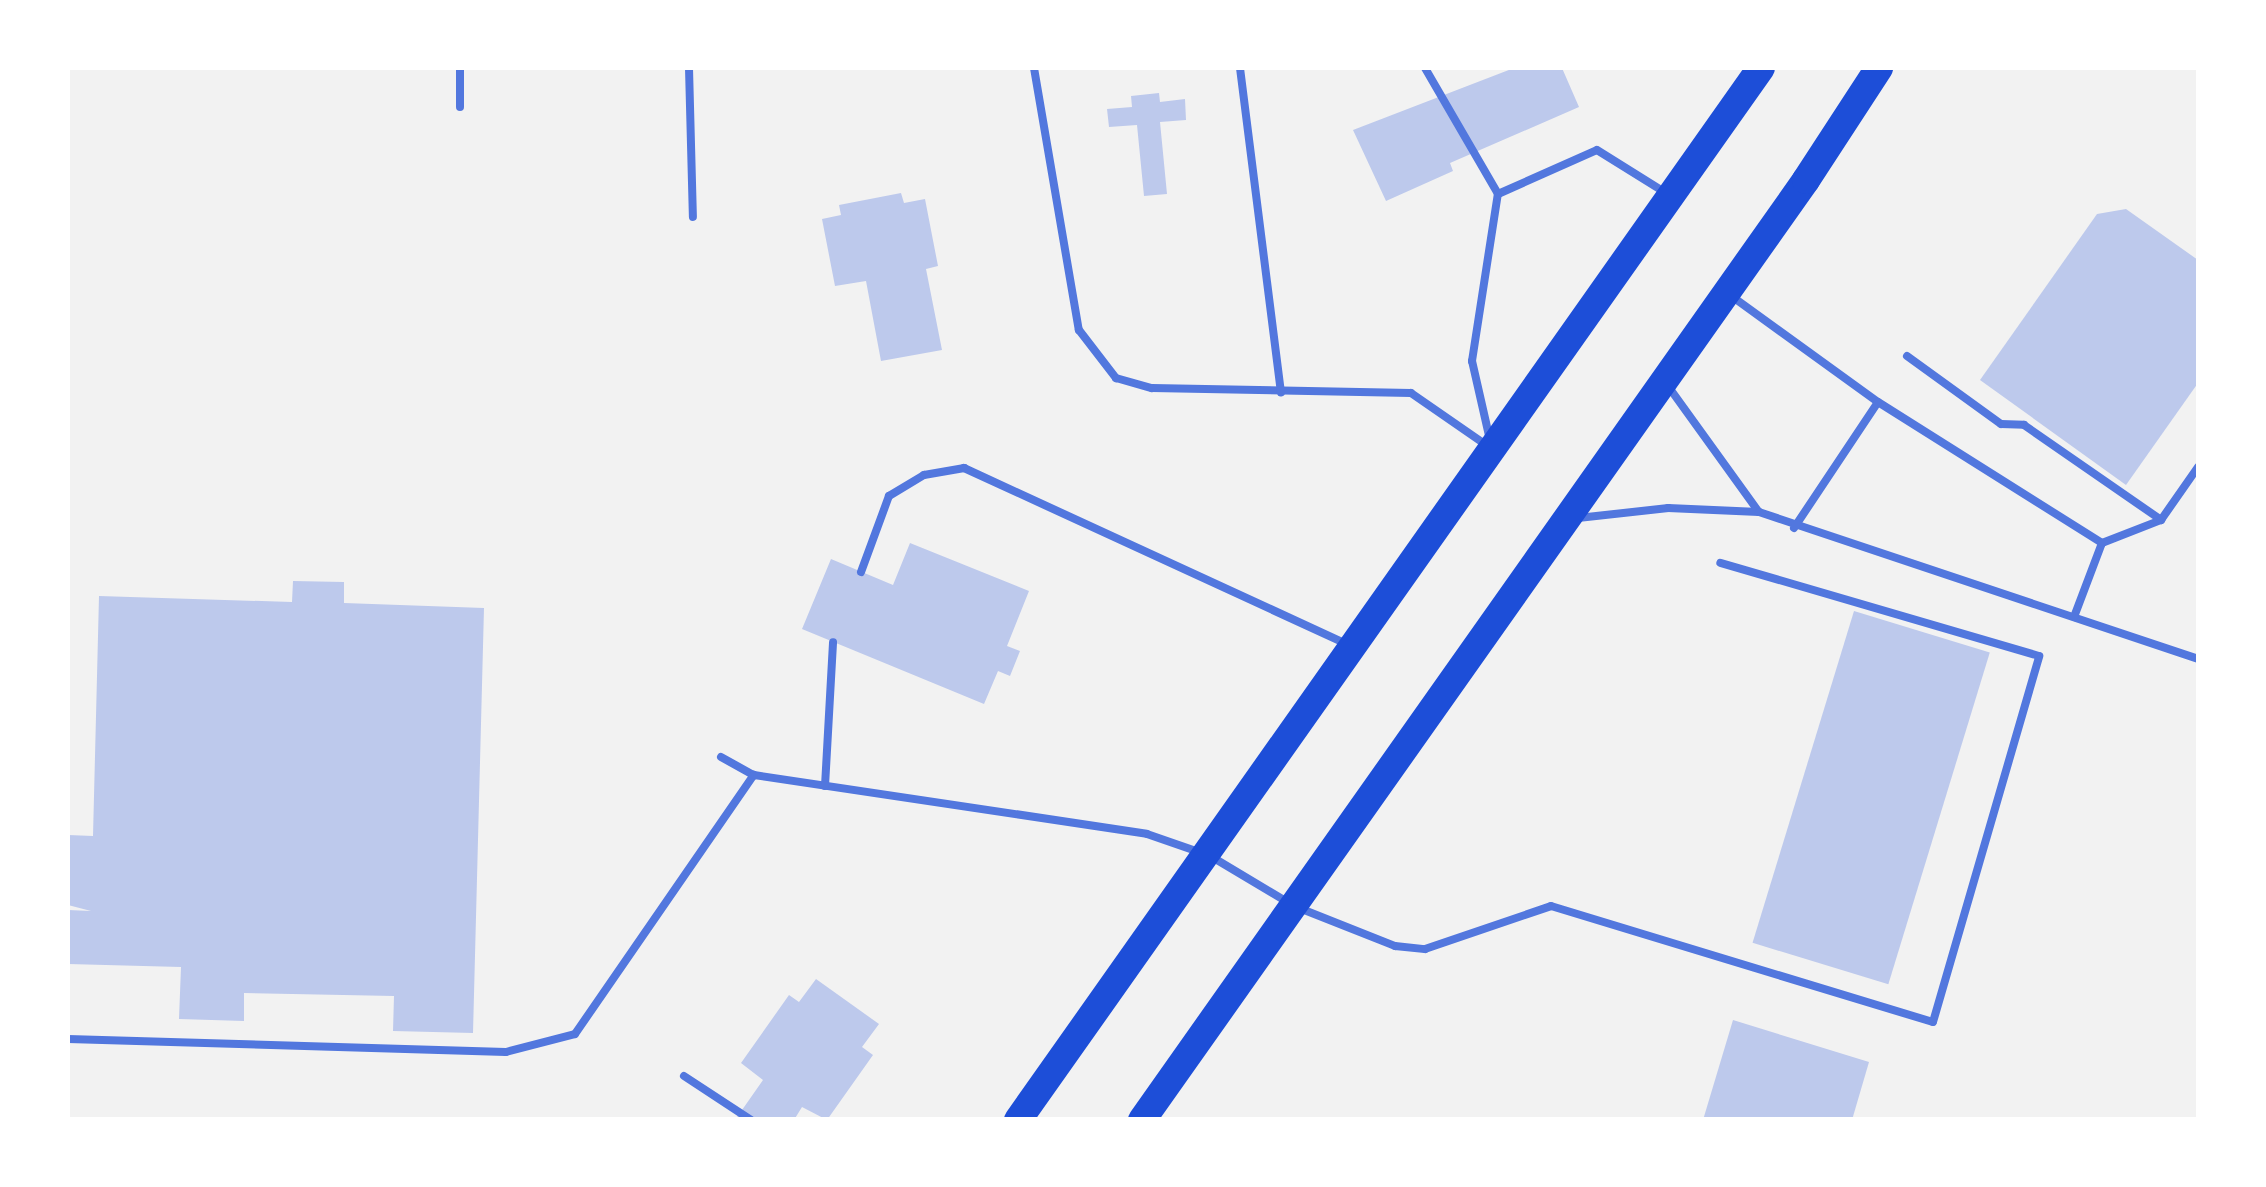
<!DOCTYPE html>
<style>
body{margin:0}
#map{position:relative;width:2266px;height:1187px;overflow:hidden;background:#f2f2f2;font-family:Helvetica,sans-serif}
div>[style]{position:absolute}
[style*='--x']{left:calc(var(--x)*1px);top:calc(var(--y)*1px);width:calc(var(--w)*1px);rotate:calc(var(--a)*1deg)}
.building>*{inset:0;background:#bdc9ec;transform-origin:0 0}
.service>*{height:8px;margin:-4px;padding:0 4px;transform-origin:4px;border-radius:4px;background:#5277de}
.trunk>*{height:28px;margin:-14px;padding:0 14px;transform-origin:14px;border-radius:14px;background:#1d4ed8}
span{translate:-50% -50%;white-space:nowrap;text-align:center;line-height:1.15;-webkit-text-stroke:8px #fff;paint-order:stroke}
.frame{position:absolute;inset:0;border:70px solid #fff;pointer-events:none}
</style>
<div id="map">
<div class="building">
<div style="clip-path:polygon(1514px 68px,1562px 68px,1579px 107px,1450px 163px,1453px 171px,1386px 201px,1353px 130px)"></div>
<div style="clip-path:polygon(1159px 93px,1160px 102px,1185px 99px,1186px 120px,1160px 122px,1167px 194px,1144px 196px,1137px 125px,1109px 127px,1107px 109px,1132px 107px,1131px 96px)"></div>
<div style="clip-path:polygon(901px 193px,904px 203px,925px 199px,938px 266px,926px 269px,942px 350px,881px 361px,866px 281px,835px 286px,822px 219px,841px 215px,839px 205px)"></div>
<div style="clip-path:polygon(2126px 209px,2198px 260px,2198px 383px,2126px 485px,1980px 380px,2097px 214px)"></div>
<div style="clip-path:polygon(910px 543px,1029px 591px,1007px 646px,1020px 651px,1010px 676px,998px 671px,984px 704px,802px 629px,831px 559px,893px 585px)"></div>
<div style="clip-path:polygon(293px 581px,344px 582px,344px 603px,484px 608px,473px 1033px,393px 1031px,394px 996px,244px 993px,244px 1021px,179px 1019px,181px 967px,68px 964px,68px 910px,91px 911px,68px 905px,68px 835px,93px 836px,99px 596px,292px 602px)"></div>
<div style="left:1854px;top:611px;width:142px;height:347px;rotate:17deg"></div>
<div style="clip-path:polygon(816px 979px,879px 1024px,862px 1047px,873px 1055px,827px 1120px,802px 1107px,794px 1120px,735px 1120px,763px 1080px,741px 1063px,789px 995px,799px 1002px)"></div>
<div style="clip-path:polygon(1733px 1020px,1869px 1062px,1852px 1120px,1703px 1120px)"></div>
</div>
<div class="service">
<div style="--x:689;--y:68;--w:149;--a:88.5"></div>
<div style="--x:1034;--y:68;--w:266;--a:80.3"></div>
<div style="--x:1079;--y:330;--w:61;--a:52.4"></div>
<div style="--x:1116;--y:378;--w:37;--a:16"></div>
<div style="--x:1152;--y:388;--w:259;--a:1.1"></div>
<div style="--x:1411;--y:393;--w:91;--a:34.7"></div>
<div style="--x:1240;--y:68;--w:327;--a:82.8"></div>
<div style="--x:1425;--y:68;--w:146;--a:59.9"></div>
<div style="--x:1498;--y:194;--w:108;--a:-24"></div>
<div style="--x:1597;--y:150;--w:81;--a:31.9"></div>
<div style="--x:460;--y:107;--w:39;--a:-90"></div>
<div style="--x:1730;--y:295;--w:183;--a:35.9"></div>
<div style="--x:1878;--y:402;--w:265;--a:32.2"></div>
<div style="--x:1907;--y:356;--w:116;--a:35.9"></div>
<div style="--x:2001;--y:424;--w:23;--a:2"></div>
<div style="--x:2024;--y:425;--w:167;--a:34.7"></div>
<div style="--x:1668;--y:386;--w:155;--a:54.2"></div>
<div style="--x:1490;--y:440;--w:81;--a:-102.8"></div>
<div style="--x:1472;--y:361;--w:169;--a:-81.2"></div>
<div style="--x:1578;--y:518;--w:91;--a:-6.3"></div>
<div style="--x:1668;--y:508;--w:91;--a:2.5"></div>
<div style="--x:1759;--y:512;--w:463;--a:18.5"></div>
<div style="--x:1794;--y:528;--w:151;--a:-56.3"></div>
<div style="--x:861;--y:572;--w:81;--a:-69.8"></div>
<div style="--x:889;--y:496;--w:41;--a:-31"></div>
<div style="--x:924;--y:475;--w:41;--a:-9.9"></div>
<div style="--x:964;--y:468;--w:419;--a:24.7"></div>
<div style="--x:2074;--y:617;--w:79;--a:-69.3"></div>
<div style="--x:2102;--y:543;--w:63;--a:-21.3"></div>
<div style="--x:2161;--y:520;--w:65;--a:-55.1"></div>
<div style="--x:721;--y:757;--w:38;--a:29"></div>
<div style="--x:754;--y:775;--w:397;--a:8.5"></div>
<div style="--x:1147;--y:834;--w:55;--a:19.1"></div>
<div style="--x:825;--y:786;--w:144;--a:-86.8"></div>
<div style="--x:1212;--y:857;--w:96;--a:30.9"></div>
<div style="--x:1294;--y:906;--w:109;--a:21.6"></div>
<div style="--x:1395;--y:946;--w:30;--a:6"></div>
<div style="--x:1425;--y:949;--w:133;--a:-18.8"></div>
<div style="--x:1551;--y:906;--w:399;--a:16.9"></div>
<div style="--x:1933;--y:1022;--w:381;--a:-73.8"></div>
<div style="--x:2039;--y:656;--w:332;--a:-163.7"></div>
<div style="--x:68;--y:1039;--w:438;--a:1.7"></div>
<div style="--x:506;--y:1052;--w:71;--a:-14.6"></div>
<div style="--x:575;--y:1034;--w:315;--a:-55.4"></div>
<div style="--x:684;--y:1076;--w:80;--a:33.3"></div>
</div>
<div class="trunk">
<div style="--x:1018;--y:1120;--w:1288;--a:-54.77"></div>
<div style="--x:1142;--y:1120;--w:1151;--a:-54.76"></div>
<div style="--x:1806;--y:180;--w:134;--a:-56.9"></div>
</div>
<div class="frame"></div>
</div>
